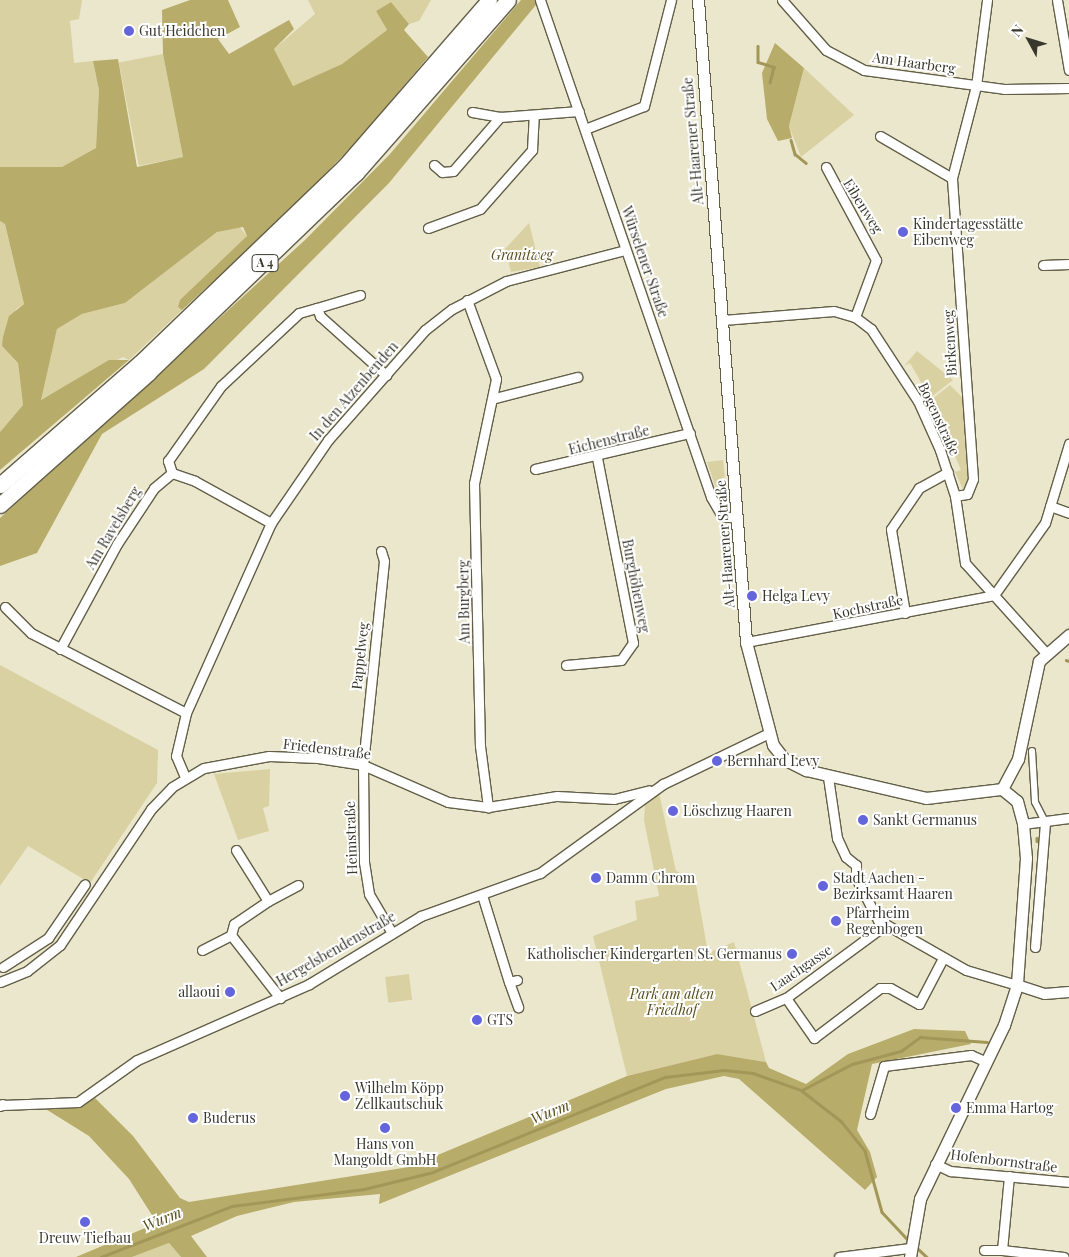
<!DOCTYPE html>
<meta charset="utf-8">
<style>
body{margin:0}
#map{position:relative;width:1069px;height:1257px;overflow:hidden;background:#ebe7cc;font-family:"Playfair Display",serif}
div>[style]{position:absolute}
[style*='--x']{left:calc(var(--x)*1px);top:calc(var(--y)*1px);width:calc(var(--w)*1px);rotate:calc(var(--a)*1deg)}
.green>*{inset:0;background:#d9d1a1;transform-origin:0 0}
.forest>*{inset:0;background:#b8ac6b}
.stream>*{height:2.5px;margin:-1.25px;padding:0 1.25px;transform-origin:1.25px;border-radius:1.25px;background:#a39757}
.roads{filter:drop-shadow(1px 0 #635f48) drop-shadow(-1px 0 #635f48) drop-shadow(0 1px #635f48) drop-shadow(0 -1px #635f48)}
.pedestrian>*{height:6px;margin:-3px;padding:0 3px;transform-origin:3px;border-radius:3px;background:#fff}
.minor>*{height:9px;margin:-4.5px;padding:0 4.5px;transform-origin:4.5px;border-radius:4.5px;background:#fff}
.tertiary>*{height:10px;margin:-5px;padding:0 5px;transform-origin:5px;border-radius:5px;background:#fff}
.secondary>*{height:11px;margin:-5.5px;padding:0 5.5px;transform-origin:5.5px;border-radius:5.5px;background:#fff}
.motorway>*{height:15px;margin:-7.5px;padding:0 7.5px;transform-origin:7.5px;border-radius:7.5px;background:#fff}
.dots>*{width:14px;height:14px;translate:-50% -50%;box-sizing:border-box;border:2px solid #fff;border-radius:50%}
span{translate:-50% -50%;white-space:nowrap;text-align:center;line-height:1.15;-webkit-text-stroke:4px #fff;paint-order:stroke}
.shield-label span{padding:1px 4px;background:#fff;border:1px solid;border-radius:4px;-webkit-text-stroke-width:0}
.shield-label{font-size:12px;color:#39382d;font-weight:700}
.poi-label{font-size:14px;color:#39382d}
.left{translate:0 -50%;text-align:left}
.right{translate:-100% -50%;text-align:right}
.street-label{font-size:14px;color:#39382d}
.park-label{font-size:14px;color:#584f1d;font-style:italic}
.water-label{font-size:15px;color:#554c1a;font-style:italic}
.north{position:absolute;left:1004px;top:15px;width:50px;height:50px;-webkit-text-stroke:4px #fff;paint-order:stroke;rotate:309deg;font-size:14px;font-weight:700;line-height:20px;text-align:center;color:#39382d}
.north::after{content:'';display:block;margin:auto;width:18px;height:22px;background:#39382d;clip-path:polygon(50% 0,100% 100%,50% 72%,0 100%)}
</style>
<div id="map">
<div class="green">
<div style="clip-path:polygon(0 0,82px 0,79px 19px,70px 21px,74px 63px,93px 61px,99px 90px,96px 148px,83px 159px,62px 167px,0 167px)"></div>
<div style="clip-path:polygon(308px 0,431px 0,419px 21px,409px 24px,391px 2px,376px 11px,387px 30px,342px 64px,293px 86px,274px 49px,315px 14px)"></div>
<div style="left:163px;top:54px;width:105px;height:45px;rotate:79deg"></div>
<div style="clip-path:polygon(804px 68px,854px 115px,801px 157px,789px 126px)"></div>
<div style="clip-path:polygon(0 221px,5px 224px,24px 304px,16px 309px,2px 346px,18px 363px,23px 405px,0 432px)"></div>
<div style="clip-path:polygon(529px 223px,540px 267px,511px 272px,505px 249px)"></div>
<div style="clip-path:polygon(238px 225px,247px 236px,178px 307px,182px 310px,129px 360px,123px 357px,40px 400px,57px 329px,82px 314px,125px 303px,217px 232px)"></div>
<div style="clip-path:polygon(917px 351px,953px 380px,930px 398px,910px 363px,904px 366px)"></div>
<div style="clip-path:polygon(950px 385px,963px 398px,968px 482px,963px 489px,955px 472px,961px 470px,931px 400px)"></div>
<div style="clip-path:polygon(723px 460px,728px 508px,721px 503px,707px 462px)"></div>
<div style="clip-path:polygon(0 665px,158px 750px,157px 783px,90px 883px,28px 846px,0 886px)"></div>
<div style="clip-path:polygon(270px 769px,269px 806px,263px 808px,269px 831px,238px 840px,214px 774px)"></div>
<div style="clip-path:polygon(659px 793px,676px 871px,695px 879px,708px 953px,734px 942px,766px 1062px,717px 1054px,627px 1076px,593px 936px,637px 920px,635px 901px,659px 896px,644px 820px,645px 805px)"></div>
<div style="left:409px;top:974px;width:26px;height:24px;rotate:83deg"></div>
<div style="clip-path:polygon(169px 1243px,181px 1257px,132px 1257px)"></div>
</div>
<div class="forest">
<div style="clip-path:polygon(190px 0,228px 0,240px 27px,218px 39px,229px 54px,289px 20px,294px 29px,274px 49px,293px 86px,342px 64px,387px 30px,376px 11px,391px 2px,409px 24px,404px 30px,428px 57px,360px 138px,280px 220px,182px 310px,178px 307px,180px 300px,247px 236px,243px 227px,217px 232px,125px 303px,82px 314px,57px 329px,41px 400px,109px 360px,129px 360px,0 470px,0 432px,23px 405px,18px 363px,2px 346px,3px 337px,9px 316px,24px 304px,5px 224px,0 221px,0 167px,62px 167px,96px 148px,99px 90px,93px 61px,118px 59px,137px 167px,183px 157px,163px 54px,162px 10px)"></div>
<div style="clip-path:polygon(521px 0,540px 0,389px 183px,204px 369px,102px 434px,37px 553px,0 566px,0 518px,305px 240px,390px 154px)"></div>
<div style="clip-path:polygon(775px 43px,804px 68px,789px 126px,792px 138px,778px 141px,767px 119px,762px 73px)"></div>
<div style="clip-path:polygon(914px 1029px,965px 1031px,971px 1044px,872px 1064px,857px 1130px,870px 1152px,877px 1177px,865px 1190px,739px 1079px,724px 1076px,666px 1089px,379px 1204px,380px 1194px,294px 1202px,237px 1216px,191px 1236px,207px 1257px,181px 1257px,169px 1243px,132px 1257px,76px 1257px,157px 1223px,129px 1179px,89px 1136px,44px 1108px,70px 1109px,95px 1098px,133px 1136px,180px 1198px,189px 1202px,409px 1167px,627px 1076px,717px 1054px,766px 1062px,769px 1068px,806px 1084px,848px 1054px)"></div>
</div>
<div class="stream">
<div style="--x:758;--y:46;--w:16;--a:90"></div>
<div style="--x:758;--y:62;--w:17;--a:17"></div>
<div style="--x:774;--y:67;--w:16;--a:104"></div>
<div style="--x:791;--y:140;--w:15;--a:74"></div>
<div style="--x:795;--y:154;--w:14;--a:39"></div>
<div style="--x:1066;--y:660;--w:3;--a:18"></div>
<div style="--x:1037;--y:838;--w:3;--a:90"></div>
<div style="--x:802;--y:1090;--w:56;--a:-27.5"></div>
<div style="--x:852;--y:1064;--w:51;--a:-14.9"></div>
<div style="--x:901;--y:1051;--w:24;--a:-36"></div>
<div style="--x:920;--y:1037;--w:67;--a:4.3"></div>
<div style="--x:915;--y:1246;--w:16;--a:43"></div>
<div style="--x:101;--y:1257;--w:141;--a:-21.3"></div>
<div style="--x:232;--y:1206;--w:133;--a:-7.3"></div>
<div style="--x:364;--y:1189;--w:71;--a:-13.8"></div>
<div style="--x:433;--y:1172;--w:251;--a:-22.3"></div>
<div style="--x:665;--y:1077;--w:59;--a:-6.8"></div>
<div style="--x:724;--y:1070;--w:29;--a:6"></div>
<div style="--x:753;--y:1073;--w:51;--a:19.5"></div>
<div style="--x:801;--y:1090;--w:51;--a:37.8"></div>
<div style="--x:841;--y:1121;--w:38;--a:51"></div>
<div style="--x:865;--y:1151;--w:63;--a:74.4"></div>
<div style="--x:882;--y:1212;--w:40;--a:47"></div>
</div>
<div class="roads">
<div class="pedestrian">
<div style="--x:1032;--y:751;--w:51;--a:86.6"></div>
<div style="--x:1035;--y:802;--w:22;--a:63"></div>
</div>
<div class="minor">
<div style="--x:540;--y:0;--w:526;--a:71.01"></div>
<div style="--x:711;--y:497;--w:22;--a:60"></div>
<div style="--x:722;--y:516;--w:16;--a:7"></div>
<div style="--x:782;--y:0;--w:67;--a:48.7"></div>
<div style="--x:826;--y:50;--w:43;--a:27.8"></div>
<div style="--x:864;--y:70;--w:141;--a:7.7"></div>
<div style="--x:1004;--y:89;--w:65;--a:-0.9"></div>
<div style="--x:1057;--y:0;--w:71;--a:80.3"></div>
<div style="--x:472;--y:112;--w:28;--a:10"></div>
<div style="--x:500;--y:117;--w:79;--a:-4.3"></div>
<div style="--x:585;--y:129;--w:63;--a:-21.3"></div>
<div style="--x:644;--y:106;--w:109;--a:-75.7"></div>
<div style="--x:880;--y:136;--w:83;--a:30.3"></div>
<div style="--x:434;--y:165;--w:11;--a:41"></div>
<div style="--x:442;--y:172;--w:11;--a:-5"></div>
<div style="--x:453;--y:171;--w:72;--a:-49"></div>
<div style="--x:826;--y:167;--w:106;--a:61.7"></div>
<div style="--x:876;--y:260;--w:61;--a:110.2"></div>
<div style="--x:428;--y:228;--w:55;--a:-20.1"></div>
<div style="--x:480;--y:209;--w:79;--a:-48.6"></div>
<div style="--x:532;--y:150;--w:35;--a:-87"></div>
<div style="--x:1043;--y:265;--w:26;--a:-2"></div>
<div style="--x:360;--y:295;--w:45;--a:163.2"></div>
<div style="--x:317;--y:308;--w:9;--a:69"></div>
<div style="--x:320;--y:316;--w:89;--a:41.8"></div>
<div style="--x:467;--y:300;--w:84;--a:69.8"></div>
<div style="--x:496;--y:379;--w:106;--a:101.9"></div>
<div style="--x:474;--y:483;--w:263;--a:88.7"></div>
<div style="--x:480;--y:746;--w:62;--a:82.5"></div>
<div style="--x:723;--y:320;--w:111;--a:-4.6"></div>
<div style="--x:834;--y:311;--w:22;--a:16"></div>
<div style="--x:855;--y:317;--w:20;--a:37"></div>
<div style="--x:871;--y:329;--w:86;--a:56.9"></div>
<div style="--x:918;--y:401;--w:54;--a:65.8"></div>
<div style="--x:940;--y:450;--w:48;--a:71.9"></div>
<div style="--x:955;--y:496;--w:68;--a:81.5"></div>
<div style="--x:965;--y:563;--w:120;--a:48"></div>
<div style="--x:495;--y:398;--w:85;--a:-14.4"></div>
<div style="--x:535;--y:469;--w:159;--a:-13.1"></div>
<div style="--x:172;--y:473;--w:13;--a:-108"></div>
<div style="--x:168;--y:461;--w:92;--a:-54.8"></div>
<div style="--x:221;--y:386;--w:107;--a:-43.1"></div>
<div style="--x:299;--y:313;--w:19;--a:-16"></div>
<div style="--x:955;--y:496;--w:12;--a:-9"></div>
<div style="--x:967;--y:494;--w:16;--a:-68"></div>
<div style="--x:973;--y:479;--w:302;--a:-94"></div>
<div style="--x:952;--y:178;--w:95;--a:-75.4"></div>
<div style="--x:976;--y:86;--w:87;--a:-82.7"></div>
<div style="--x:1050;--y:506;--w:20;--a:20"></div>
<div style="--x:381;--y:551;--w:10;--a:73"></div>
<div style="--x:384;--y:561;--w:205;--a:95.9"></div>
<div style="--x:363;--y:765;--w:97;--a:89.4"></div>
<div style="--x:364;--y:862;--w:32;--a:81"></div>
<div style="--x:369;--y:894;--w:45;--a:59.5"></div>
<div style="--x:994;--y:595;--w:88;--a:-54.7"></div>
<div style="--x:1045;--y:523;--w:83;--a:-73.1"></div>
<div style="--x:5;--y:607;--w:37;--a:45"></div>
<div style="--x:31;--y:633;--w:174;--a:27.3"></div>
<div style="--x:905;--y:613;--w:85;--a:-99.5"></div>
<div style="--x:891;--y:529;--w:50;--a:-55.7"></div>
<div style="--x:919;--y:488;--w:33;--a:-29"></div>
<div style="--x:746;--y:642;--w:252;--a:-10.7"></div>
<div style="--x:60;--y:649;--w:119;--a:-61.5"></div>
<div style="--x:117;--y:544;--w:67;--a:-56.5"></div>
<div style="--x:154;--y:488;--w:23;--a:-40"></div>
<div style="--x:172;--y:473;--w:24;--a:19"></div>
<div style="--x:195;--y:481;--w:87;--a:28.9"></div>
<div style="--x:566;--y:665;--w:55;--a:-5.2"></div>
<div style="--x:621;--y:660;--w:21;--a:-55"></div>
<div style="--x:633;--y:643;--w:189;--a:-101"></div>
<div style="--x:185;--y:777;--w:23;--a:-113"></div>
<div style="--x:176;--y:756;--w:44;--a:-76.9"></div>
<div style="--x:186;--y:713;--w:208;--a:-65.9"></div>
<div style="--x:271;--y:523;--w:101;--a:-55.5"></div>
<div style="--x:328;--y:440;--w:147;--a:-48.6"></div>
<div style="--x:425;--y:330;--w:34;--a:-38"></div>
<div style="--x:452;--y:309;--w:61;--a:-27.4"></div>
<div style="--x:506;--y:281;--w:123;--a:-14.6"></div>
<div style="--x:828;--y:777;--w:62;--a:81.6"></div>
<div style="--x:837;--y:838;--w:21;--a:65"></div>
<div style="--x:846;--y:857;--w:13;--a:39"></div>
<div style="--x:856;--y:865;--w:13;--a:90"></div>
<div style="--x:856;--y:878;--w:47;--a:62.4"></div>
<div style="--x:878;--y:920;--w:101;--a:29.6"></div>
<div style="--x:966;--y:970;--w:53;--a:16.4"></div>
<div style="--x:1023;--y:824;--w:46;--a:-7.4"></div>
<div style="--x:236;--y:850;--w:60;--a:57.9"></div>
<div style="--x:268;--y:901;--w:41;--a:145.9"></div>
<div style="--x:234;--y:924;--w:11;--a:105"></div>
<div style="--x:231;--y:935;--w:80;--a:52.1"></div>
<div style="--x:482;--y:895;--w:91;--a:72.8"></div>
<div style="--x:268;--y:901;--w:34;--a:-28"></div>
<div style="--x:1035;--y:947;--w:125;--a:-85.4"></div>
<div style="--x:202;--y:950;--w:33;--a:-27"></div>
<div style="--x:3;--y:967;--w:54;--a:-32.8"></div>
<div style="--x:48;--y:938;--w:65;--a:-55.6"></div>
<div style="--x:517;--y:980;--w:8;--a:166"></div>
<div style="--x:509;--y:982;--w:27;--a:70"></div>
<div style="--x:0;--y:982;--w:29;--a:-22"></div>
<div style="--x:27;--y:971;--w:42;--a:-38.2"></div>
<div style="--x:60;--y:945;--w:164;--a:-56.2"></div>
<div style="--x:151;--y:809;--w:30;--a:-46"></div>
<div style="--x:172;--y:787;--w:37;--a:-31"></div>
<div style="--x:204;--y:768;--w:66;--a:-10.5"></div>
<div style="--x:269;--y:756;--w:49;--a:2.3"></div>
<div style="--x:318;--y:758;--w:46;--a:8.8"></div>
<div style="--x:363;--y:765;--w:93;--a:23.5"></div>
<div style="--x:448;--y:802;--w:40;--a:7.1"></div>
<div style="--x:488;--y:807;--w:70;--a:-9.1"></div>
<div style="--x:557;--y:796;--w:57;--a:3"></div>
<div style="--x:614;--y:799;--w:36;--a:-14"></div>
<div style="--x:786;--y:998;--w:49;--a:55"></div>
<div style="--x:814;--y:1038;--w:83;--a:-37.1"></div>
<div style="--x:880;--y:988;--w:10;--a:0"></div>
<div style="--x:890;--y:988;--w:33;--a:29"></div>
<div style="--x:919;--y:1004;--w:52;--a:-62.4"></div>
<div style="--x:755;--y:1011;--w:34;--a:-23"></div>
<div style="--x:786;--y:998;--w:123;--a:-36.4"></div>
<div style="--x:3;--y:1105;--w:75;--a:-2.3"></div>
<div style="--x:78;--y:1102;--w:72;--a:-35.4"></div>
<div style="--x:137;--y:1060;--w:188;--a:-23.8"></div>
<div style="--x:309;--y:984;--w:131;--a:-31.3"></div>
<div style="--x:421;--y:916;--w:127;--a:-19.9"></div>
<div style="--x:540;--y:873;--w:152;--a:-35.9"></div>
<div style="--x:663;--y:784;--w:118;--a:-25.7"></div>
<div style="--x:870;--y:1114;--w:50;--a:-73.7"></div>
<div style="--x:884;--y:1066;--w:88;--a:-7.2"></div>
<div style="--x:971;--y:1055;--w:17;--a:24"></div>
<div style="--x:935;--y:1164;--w:17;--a:25"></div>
<div style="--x:950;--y:1171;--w:120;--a:5.3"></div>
<div style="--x:1009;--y:1176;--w:74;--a:95.4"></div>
<div style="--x:1002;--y:1250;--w:62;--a:6.4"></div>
<div style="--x:984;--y:1250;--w:18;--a:0"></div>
<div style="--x:839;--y:1257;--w:71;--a:-7.3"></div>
</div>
<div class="tertiary">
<div style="--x:1017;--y:985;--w:29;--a:18"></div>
<div style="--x:1045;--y:994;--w:24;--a:-5"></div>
<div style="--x:0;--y:1106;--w:3;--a:-18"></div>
</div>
<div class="secondary">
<div style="--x:698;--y:0;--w:644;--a:85.72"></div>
<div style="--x:746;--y:642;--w:106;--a:75.3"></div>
<div style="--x:773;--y:745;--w:18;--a:52"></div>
<div style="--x:784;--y:759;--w:25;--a:27"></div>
<div style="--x:806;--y:770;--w:123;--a:13.1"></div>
<div style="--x:926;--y:798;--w:77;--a:-6.8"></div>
<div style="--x:1002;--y:789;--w:19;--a:39"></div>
<div style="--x:1017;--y:801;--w:24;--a:75"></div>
<div style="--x:1023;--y:824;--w:34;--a:85"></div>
<div style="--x:1026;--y:858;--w:127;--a:94.1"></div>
<div style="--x:1017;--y:985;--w:42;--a:108"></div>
<div style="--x:1004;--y:1025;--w:193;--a:115.8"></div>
<div style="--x:920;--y:1199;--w:59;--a:99.8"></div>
<div style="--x:1002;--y:789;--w:34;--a:-62"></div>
<div style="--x:1018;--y:759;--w:100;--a:-77.9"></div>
<div style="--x:1039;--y:661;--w:40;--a:-41"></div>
</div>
<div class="motorway">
<div style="--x:0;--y:485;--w:186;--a:-41.1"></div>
<div style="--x:140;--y:363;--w:283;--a:-43.9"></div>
<div style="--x:344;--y:167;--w:221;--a:-49"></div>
<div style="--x:0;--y:505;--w:198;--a:-41.7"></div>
<div style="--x:148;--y:373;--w:289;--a:-43.9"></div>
<div style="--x:356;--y:173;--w:230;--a:-48.7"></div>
</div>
</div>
<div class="dots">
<div style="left:129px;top:31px;background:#6464dd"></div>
<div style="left:903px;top:232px;background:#6464dd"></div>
<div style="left:752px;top:596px;background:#6464dd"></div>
<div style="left:717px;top:761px;background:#6464dd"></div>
<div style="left:673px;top:811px;background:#6464dd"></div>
<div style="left:863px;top:820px;background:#6464dd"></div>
<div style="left:596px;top:878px;background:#6464dd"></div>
<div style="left:823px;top:886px;background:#6464dd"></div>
<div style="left:836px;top:921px;background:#6464dd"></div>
<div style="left:792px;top:954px;background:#6464dd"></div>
<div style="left:230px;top:992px;background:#6464dd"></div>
<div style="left:477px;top:1020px;background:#6464dd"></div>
<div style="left:345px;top:1096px;background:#6464dd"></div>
<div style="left:956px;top:1108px;background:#6464dd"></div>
<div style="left:193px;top:1118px;background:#6464dd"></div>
<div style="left:385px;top:1128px;background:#6464dd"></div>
<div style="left:85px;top:1222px;background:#6464dd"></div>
</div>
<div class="shield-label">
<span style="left:265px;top:263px">A 4</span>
</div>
<div class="poi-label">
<span class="left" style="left:139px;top:31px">Gut Heidchen</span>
<span class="left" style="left:913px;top:232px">Kindertagesstätte<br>Eibenweg</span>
<span class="left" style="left:762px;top:596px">Helga Levy</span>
<span class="left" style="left:727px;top:761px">Bernhard Levy</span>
<span class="left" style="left:683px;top:811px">Löschzug Haaren</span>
<span class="left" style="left:873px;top:820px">Sankt Germanus</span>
<span class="left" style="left:606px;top:878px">Damm Chrom</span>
<span class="left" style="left:833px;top:886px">Stadt Aachen -<br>Bezirksamt Haaren</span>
<span class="left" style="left:846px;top:921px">Pfarrheim<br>Regenbogen</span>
<span class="right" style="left:782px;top:954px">Katholischer Kindergarten St. Germanus</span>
<span class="right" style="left:220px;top:992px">allaoui</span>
<span class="left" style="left:487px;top:1020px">GTS</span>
<span class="left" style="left:355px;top:1096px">Wilhelm Köpp<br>Zellkautschuk</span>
<span class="left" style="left:966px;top:1108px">Emma Hartog</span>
<span class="left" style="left:203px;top:1118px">Buderus</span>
<span style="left:385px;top:1152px">Hans von<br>Mangoldt GmbH</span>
<span style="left:85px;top:1238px">Dreuw Tiefbau</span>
</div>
<div class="street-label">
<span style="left:914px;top:63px;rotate:8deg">Am Haarberg</span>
<span style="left:693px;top:141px;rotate:-95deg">Alt-Haarener Straße</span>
<span style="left:863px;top:206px;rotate:58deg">Eibenweg</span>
<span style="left:645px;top:262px;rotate:71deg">Würselener Straße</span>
<span style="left:950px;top:343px;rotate:-93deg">Birkenweg</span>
<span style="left:354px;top:391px;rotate:-49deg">In den Atzenbenden</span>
<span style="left:939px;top:419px;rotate:65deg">Bogenstraße</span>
<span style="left:609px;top:440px;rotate:-14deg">Eichenstraße</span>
<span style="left:113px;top:528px;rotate:-59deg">Am Ravelsberg</span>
<span style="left:725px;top:544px;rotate:-94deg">Alt-Haarener Straße</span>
<span style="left:636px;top:586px;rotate:79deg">Burghöhenweg</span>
<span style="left:464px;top:602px;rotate:-91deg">Am Burgberg</span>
<span style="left:868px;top:607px;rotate:-12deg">Kochstraße</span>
<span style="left:360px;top:656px;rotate:-84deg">Pappelweg</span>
<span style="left:327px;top:749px;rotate:7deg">Friedenstraße</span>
<span style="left:351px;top:838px;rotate:-92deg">Heimstraße</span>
<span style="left:336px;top:949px;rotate:-30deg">Hergelsbendenstraße</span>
<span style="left:801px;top:968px;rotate:-34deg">Laachgasse</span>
<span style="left:1004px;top:1161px;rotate:7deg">Hofenbornstraße</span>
</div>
<div class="park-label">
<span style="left:522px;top:255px">Granitweg</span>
<span style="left:672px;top:1002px">Park am alten<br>Friedhof</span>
</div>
<div class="water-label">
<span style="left:550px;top:1112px;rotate:-22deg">Wurm</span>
<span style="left:162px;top:1219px;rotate:-22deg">Wurm</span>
</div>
<div class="north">N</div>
</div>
